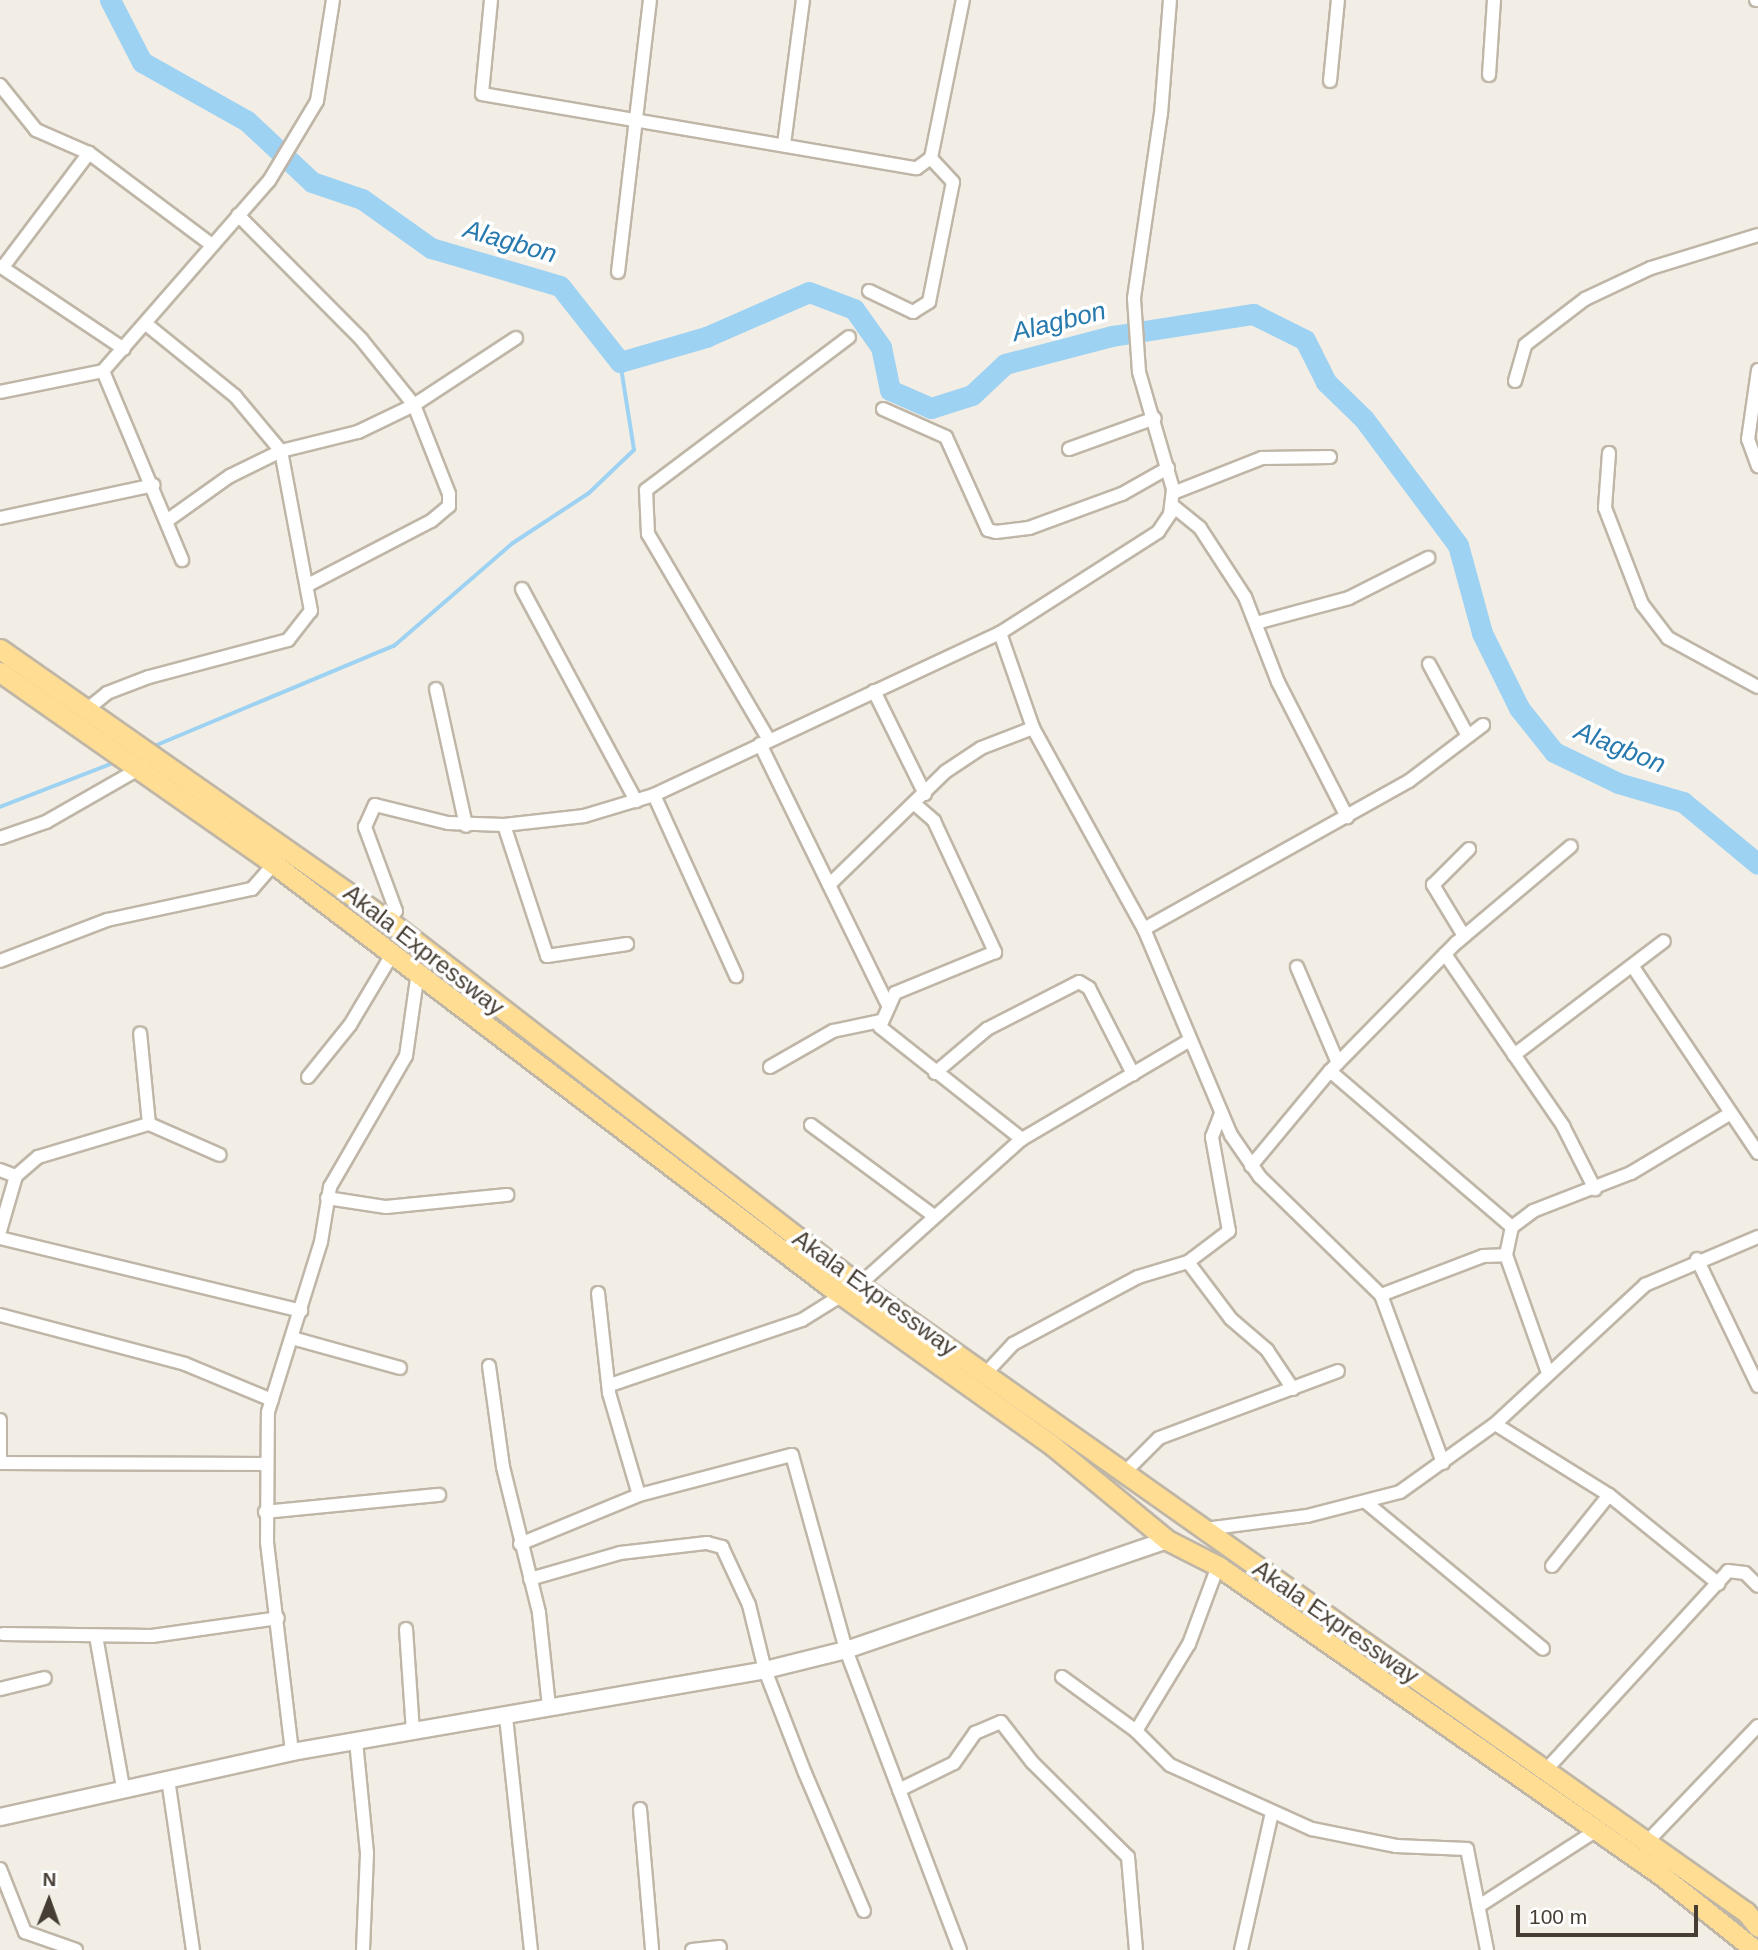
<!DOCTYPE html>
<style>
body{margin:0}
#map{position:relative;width:1758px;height:1950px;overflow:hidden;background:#f3eee5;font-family:Helvetica,sans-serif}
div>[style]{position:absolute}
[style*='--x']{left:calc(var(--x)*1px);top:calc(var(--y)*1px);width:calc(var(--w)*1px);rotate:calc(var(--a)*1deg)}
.stream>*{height:3.5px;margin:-1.75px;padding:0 1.75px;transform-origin:1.75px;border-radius:1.75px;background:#9ed2f3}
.river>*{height:21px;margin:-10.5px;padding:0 10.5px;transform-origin:10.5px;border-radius:10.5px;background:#9ed2f3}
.roads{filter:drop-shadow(2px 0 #bfb6a7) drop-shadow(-2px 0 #bfb6a7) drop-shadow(0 2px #bfb6a7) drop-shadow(0 -2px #bfb6a7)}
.minor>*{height:12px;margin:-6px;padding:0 6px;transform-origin:6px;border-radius:6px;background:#fff}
.tertiary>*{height:16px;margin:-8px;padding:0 8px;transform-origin:8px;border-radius:8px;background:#fff}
.primary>*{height:19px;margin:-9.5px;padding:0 9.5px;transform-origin:9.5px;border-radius:9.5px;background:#ffdd92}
span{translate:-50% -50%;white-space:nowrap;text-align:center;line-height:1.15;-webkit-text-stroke:7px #fff;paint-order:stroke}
.street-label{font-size:24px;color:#463e34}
.water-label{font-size:26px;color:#2879ad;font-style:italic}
.north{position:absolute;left:14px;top:1866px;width:70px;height:70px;-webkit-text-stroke:5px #fff;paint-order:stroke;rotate:1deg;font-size:19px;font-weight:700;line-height:28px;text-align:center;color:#463e34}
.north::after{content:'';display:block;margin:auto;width:24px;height:32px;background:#463e34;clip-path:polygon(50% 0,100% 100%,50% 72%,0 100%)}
.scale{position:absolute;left:1516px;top:1905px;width:182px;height:32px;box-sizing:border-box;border:4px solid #463e34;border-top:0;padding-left:9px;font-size:21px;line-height:24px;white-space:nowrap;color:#463e34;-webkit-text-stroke:5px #fff;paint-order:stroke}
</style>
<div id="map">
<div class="stream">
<div style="--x:152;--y:747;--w:262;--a:-22.7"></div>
<div style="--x:394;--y:646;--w:157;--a:-40.9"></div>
<div style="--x:513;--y:543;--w:91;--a:-33.3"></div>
<div style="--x:589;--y:493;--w:62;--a:-43.7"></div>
<div style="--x:634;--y:450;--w:89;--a:-99"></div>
<div style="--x:0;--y:807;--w:124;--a:-21.2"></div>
</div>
<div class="river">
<div style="--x:110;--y:0;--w:70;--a:62.7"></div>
<div style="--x:142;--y:62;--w:120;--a:29.3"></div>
<div style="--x:247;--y:121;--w:89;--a:43.2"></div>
<div style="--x:312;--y:182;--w:53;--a:18.8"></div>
<div style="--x:362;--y:199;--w:85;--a:35.4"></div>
<div style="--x:431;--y:248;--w:134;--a:16.4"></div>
<div style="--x:560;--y:286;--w:97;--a:51.7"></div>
<div style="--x:620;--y:362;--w:90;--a:-16.2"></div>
<div style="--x:706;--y:337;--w:112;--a:-23.6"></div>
<div style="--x:809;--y:292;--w:48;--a:20.7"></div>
<div style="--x:854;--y:309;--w:47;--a:54.6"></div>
<div style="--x:881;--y:347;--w:44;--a:78.2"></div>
<div style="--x:890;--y:390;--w:45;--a:23.7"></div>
<div style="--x:931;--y:408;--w:43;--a:-17.6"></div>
<div style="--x:972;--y:395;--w:45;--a:-43.2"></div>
<div style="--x:1005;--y:364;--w:111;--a:-14.7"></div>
<div style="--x:1112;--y:336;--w:143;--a:-8.9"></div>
<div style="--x:1253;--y:314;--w:58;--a:26.6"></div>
<div style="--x:1305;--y:340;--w:47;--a:63.4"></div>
<div style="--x:1326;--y:382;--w:53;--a:44.2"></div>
<div style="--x:1364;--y:419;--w:157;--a:53.3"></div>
<div style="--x:1458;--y:545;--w:91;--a:74.7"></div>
<div style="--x:1482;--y:633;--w:84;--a:63.7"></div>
<div style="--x:1519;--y:708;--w:56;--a:51.5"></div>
<div style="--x:1554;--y:752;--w:71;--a:25.8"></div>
<div style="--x:1618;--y:783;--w:68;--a:16.3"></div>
<div style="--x:1683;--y:802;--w:97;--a:39.6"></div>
</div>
<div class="roads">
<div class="minor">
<div style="--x:491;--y:0;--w:94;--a:95.5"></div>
<div style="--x:482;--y:94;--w:441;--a:9.7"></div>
<div style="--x:917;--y:168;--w:17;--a:-36"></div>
<div style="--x:931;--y:158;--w:161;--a:-78.6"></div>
<div style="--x:1756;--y:0;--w:2;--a:0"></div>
<div style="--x:1489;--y:75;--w:75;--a:-86.2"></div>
<div style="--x:1330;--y:81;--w:81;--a:-84.4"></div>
<div style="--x:0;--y:85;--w:58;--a:51.3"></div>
<div style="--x:36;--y:130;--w:58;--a:23.5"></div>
<div style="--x:89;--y:153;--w:154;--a:36.8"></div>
<div style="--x:784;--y:144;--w:145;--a:-82.5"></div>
<div style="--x:238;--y:215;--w:175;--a:45.2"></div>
<div style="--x:361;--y:339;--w:85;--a:51.2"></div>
<div style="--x:414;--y:405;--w:96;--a:68.5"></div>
<div style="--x:449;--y:494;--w:12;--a:90"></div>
<div style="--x:449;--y:506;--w:23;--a:140"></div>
<div style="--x:431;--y:521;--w:139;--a:152.5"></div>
<div style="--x:0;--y:266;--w:149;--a:33.8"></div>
<div style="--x:3;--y:267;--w:143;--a:-53"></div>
<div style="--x:618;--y:272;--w:274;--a:-83.3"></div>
<div style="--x:869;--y:291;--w:49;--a:25.5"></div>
<div style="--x:913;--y:312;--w:19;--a:-32"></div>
<div style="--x:929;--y:302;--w:122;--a:-78.7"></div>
<div style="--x:953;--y:182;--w:33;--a:-133"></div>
<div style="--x:1758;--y:370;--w:70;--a:98.2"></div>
<div style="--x:1748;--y:439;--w:29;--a:70"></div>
<div style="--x:103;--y:371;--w:205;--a:67.3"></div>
<div style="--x:1515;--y:381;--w:37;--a:-74"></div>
<div style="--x:1525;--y:345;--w:76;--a:-37.5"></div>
<div style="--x:1585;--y:299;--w:73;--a:-25.2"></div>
<div style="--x:1651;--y:268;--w:112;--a:-17.1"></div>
<div style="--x:0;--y:392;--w:105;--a:-11.5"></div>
<div style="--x:103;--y:371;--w:252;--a:-48.9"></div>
<div style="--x:269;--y:181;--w:93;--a:-59"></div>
<div style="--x:317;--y:101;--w:102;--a:-81"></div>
<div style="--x:883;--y:409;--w:69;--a:24"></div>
<div style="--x:946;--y:437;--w:102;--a:65.7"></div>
<div style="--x:988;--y:530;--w:8;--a:14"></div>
<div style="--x:996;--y:532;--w:33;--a:-7"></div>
<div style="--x:1029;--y:528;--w:99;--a:-20.1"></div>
<div style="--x:1122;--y:494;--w:53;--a:-29.5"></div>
<div style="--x:1069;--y:449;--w:91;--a:-19.8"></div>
<div style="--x:1609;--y:453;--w:55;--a:94.2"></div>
<div style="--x:1605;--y:508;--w:103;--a:68.9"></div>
<div style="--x:1642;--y:604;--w:43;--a:52.6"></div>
<div style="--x:1668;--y:638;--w:102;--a:28.6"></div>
<div style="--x:1173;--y:493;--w:96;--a:-21.5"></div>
<div style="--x:1262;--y:458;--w:68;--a:-0.8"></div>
<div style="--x:1173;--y:506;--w:35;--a:39"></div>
<div style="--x:1200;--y:528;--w:82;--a:56.9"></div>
<div style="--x:1245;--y:597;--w:91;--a:68.8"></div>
<div style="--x:1278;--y:682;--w:152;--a:62.9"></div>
<div style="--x:0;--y:518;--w:157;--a:-12.1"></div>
<div style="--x:168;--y:520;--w:76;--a:-35.4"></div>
<div style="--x:230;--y:476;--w:57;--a:-26.1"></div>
<div style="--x:281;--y:451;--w:79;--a:-13.9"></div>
<div style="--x:358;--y:432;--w:62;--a:-25.7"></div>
<div style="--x:414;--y:405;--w:122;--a:-33.3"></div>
<div style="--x:522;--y:589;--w:241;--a:61.7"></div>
<div style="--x:1256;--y:623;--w:96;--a:-15"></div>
<div style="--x:1349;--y:598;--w:89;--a:-26.9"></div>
<div style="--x:1000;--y:633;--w:101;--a:70.8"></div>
<div style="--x:1033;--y:728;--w:230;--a:61.1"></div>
<div style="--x:1144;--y:929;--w:224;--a:67.1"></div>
<div style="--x:1231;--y:1135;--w:51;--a:55.4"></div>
<div style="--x:1260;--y:1177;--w:169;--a:44.3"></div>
<div style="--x:1381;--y:1295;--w:179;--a:69.7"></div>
<div style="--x:1429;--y:664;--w:82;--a:61.6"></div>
<div style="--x:436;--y:689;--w:140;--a:77.6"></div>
<div style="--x:874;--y:691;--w:115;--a:63.7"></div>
<div style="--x:85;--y:711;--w:28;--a:-39"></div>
<div style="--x:107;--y:693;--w:45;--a:-20.9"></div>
<div style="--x:149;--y:677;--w:144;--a:-14.9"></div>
<div style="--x:288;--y:640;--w:37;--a:-52"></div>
<div style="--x:311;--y:611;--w:163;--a:-100.6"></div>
<div style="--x:281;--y:451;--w:72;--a:-129.9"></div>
<div style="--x:235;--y:396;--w:114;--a:-141"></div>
<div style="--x:769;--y:740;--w:239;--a:-120.4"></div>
<div style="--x:648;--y:534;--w:44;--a:-92.6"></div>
<div style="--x:646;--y:490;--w:254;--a:-37"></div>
<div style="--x:760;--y:744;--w:288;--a:63.9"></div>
<div style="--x:654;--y:795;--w:199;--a:65.6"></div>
<div style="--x:917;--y:806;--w:23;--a:41"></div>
<div style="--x:934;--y:821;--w:145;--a:65"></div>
<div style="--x:995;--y:952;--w:108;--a:157.7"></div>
<div style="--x:895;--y:993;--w:37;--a:114"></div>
<div style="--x:880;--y:1027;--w:181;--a:38.3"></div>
<div style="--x:504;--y:825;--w:138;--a:71.8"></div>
<div style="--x:547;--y:956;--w:81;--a:-8.5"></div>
<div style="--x:0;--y:838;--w:49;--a:-19.2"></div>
<div style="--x:46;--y:822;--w:111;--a:-29.8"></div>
<div style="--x:829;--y:885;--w:162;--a:-44.2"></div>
<div style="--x:945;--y:772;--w:43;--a:-33.7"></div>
<div style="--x:981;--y:748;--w:56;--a:-21"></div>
<div style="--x:389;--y:921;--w:12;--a:-55"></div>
<div style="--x:396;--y:911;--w:90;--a:-110.3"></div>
<div style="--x:365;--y:827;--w:24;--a:-66"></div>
<div style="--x:375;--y:805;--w:75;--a:13.9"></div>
<div style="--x:448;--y:823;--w:56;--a:2"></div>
<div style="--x:504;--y:825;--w:81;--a:-6.4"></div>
<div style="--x:584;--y:816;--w:73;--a:-16.7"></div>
<div style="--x:654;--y:795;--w:382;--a:-25.1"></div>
<div style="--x:1000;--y:633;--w:188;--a:-32.6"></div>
<div style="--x:1158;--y:532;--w:22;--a:-56"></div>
<div style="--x:1170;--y:514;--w:25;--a:-83"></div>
<div style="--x:1173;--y:489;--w:122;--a:-106.2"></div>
<div style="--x:1139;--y:372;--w:74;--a:-93.9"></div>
<div style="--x:1134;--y:298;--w:186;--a:-81.7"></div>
<div style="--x:1161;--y:114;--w:114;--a:-85.5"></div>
<div style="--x:1144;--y:929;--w:304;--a:-29.2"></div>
<div style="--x:1409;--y:781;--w:93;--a:-37.1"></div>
<div style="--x:1464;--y:936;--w:60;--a:-121.3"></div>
<div style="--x:1433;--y:885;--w:51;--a:-45"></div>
<div style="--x:1445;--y:954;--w:209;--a:55.5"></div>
<div style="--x:1563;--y:1126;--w:71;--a:63.1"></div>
<div style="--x:0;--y:961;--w:115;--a:-21"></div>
<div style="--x:107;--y:920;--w:148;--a:-12.1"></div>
<div style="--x:252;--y:889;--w:33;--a:-49"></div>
<div style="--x:1297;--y:967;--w:104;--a:66.9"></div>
<div style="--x:1633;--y:967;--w:224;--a:56.1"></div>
<div style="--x:1514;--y:1055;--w:188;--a:-37.2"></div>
<div style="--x:770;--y:1067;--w:73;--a:-29.7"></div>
<div style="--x:833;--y:1031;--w:49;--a:-11.8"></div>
<div style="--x:1330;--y:1071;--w:240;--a:40.6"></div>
<div style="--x:935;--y:1073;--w:68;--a:-40.2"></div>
<div style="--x:987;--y:1029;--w:103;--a:-27.1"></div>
<div style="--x:1079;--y:982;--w:12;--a:31"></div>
<div style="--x:1089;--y:988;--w:97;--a:62.9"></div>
<div style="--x:308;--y:1077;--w:67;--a:-51.1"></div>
<div style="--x:350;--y:1025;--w:84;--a:-59.2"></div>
<div style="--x:149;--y:1124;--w:77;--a:23.6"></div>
<div style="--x:811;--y:1125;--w:153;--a:36.5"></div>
<div style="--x:1251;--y:1166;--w:124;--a:-50.3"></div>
<div style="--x:1330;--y:1071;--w:180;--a:-45.5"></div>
<div style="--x:1456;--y:943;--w:150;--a:-40.1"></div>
<div style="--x:0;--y:1170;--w:17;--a:21"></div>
<div style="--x:327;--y:1198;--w:60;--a:8.7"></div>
<div style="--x:386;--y:1207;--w:122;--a:-5.7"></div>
<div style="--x:0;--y:1231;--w:57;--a:-73.8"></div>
<div style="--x:16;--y:1176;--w:29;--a:-41"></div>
<div style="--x:38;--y:1157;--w:116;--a:-16.6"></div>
<div style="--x:149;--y:1124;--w:91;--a:-95.6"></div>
<div style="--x:0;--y:1238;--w:310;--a:13.6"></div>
<div style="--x:1697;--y:1259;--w:141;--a:64.3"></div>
<div style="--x:1188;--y:1262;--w:71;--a:53"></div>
<div style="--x:1231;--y:1319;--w:48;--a:40.7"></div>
<div style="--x:1267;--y:1350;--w:47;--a:56.3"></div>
<div style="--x:859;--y:1285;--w:219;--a:-41.9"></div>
<div style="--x:1022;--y:1139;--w:191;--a:-30.5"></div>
<div style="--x:598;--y:1293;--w:101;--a:83.7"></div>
<div style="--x:609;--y:1393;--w:106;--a:73.6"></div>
<div style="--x:1381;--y:1295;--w:109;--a:-20.9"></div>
<div style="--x:1483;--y:1256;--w:23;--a:-2"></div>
<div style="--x:0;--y:1315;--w:191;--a:14.8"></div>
<div style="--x:185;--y:1364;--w:94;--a:22.5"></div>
<div style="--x:292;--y:1338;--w:112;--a:15.5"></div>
<div style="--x:489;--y:1366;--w:102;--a:82.1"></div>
<div style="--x:503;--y:1467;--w:150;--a:76.1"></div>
<div style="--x:539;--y:1613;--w:94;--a:83.9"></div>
<div style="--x:986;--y:1373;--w:40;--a:-47"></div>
<div style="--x:1013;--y:1344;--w:142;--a:-28.2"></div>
<div style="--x:1138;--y:1277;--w:52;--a:-16.7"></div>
<div style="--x:1188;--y:1262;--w:51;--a:-37.1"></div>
<div style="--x:1229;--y:1231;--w:96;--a:-100.3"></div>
<div style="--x:1212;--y:1137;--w:26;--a:-69"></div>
<div style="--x:1548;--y:1373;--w:125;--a:-109.6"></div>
<div style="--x:1506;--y:1255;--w:29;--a:-78"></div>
<div style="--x:1512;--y:1227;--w:26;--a:-37"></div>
<div style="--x:1533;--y:1211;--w:105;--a:-21.2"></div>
<div style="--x:1631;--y:1173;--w:114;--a:-31"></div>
<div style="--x:610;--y:1385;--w:203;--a:-18.7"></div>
<div style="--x:802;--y:1320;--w:47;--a:-32"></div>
<div style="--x:0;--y:1420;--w:43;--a:90"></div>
<div style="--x:1495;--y:1424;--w:134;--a:31.9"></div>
<div style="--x:1609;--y:1495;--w:91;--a:128.8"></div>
<div style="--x:0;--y:1463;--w:265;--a:0.2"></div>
<div style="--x:1122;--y:1475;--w:52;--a:-45"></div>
<div style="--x:1159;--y:1438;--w:191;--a:-20.5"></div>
<div style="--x:1609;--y:1495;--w:141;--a:39"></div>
<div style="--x:1368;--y:1504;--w:227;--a:39.6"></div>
<div style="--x:265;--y:1512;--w:175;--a:-5.6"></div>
<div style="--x:1205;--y:1529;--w:103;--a:-7.3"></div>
<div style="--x:1307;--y:1516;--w:96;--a:-14.5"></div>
<div style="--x:1400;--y:1492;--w:117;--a:-35.6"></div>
<div style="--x:1495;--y:1424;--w:205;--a:-42.8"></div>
<div style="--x:1645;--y:1285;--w:123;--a:-23"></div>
<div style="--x:520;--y:1544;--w:129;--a:-22.4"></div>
<div style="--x:639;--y:1495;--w:158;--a:-14.7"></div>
<div style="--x:792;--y:1455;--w:202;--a:74.5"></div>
<div style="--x:846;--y:1650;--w:321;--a:69.2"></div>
<div style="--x:530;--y:1579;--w:94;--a:-16.1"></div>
<div style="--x:620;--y:1553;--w:88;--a:-6.6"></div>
<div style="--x:707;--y:1543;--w:16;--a:15"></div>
<div style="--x:722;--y:1547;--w:64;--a:65"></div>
<div style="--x:749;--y:1605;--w:67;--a:76.2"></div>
<div style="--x:765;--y:1670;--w:110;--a:68.8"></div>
<div style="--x:805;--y:1773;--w:150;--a:66.9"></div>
<div style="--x:406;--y:1629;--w:103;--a:86.1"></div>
<div style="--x:3;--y:1634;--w:149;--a:0.8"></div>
<div style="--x:152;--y:1636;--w:127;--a:-8.1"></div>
<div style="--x:96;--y:1636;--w:154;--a:79.9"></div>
<div style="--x:1062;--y:1677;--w:92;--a:36.1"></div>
<div style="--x:1136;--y:1731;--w:48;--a:45"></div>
<div style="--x:1170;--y:1765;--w:156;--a:24.3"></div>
<div style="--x:1312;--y:1829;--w:86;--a:11.4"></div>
<div style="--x:1396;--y:1846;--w:71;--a:2.4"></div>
<div style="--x:1467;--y:1849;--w:103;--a:78.8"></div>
<div style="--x:0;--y:1689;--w:46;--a:-13.7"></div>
<div style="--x:506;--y:1717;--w:234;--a:83.9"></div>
<div style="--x:1136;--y:1731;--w:102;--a:-58.7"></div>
<div style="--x:1189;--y:1644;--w:83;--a:-69.6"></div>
<div style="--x:356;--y:1741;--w:114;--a:84.4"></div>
<div style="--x:367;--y:1854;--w:96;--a:92.4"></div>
<div style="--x:292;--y:1752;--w:210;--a:-96.8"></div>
<div style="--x:267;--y:1543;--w:131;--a:-89.6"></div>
<div style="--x:268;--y:1412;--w:178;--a:-72.7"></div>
<div style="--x:321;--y:1242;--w:56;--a:-80.7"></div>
<div style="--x:330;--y:1187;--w:151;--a:-59.9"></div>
<div style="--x:406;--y:1056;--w:85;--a:-81.9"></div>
<div style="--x:1545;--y:1771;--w:271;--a:-47.5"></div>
<div style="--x:1728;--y:1571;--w:17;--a:7"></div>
<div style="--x:1745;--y:1573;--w:18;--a:45"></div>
<div style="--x:168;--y:1779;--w:173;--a:81.7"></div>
<div style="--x:899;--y:1790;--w:61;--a:-26.1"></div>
<div style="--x:954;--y:1763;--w:37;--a:-55"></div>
<div style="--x:975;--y:1733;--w:28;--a:-23"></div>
<div style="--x:1001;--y:1722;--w:51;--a:52.2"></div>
<div style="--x:1032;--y:1762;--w:135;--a:44.7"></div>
<div style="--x:1128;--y:1857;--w:93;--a:85.1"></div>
<div style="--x:640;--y:1809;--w:142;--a:85.1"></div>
<div style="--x:1646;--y:1843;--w:162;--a:-46.3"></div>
<div style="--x:0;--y:1869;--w:68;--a:68.4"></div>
<div style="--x:25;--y:1932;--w:54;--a:19.4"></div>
<div style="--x:1479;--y:1906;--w:137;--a:-32.8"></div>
<div style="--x:692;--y:1950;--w:28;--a:-6"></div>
<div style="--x:1241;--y:1950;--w:141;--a:-77.3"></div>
</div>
<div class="tertiary">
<div style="--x:0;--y:1817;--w:299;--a:-12.5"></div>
<div style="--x:292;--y:1752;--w:480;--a:-9.8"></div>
<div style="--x:765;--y:1670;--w:83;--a:-13.9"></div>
<div style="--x:846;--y:1650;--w:339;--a:-18.9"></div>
</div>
<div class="primary">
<div style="--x:0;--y:649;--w:475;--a:35"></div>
<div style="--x:389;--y:921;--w:594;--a:37.76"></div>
<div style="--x:859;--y:1285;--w:1086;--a:35.26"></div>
<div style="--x:1746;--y:1912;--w:19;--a:51"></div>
<div style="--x:0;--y:672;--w:335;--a:35"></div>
<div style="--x:274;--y:864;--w:697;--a:37.25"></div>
<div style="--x:829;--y:1286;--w:275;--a:35.5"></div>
<div style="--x:1053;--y:1446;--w:148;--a:39.5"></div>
<div style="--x:1167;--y:1540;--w:57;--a:27"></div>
<div style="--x:1218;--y:1566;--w:540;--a:34.9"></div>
<div style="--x:1661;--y:1875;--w:120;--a:38.6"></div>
</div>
</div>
<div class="street-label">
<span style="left:424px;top:950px;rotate:38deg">Akala Expressway</span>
<span style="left:875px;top:1293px;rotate:36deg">Akala Expressway</span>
<span style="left:1336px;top:1622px;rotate:35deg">Akala Expressway</span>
</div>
<div class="water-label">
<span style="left:510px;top:242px;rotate:16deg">Alagbon</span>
<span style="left:1059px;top:322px;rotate:-14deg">Alagbon</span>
<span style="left:1620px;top:748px;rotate:22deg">Alagbon</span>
</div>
<div class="north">N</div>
<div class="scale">100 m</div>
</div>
